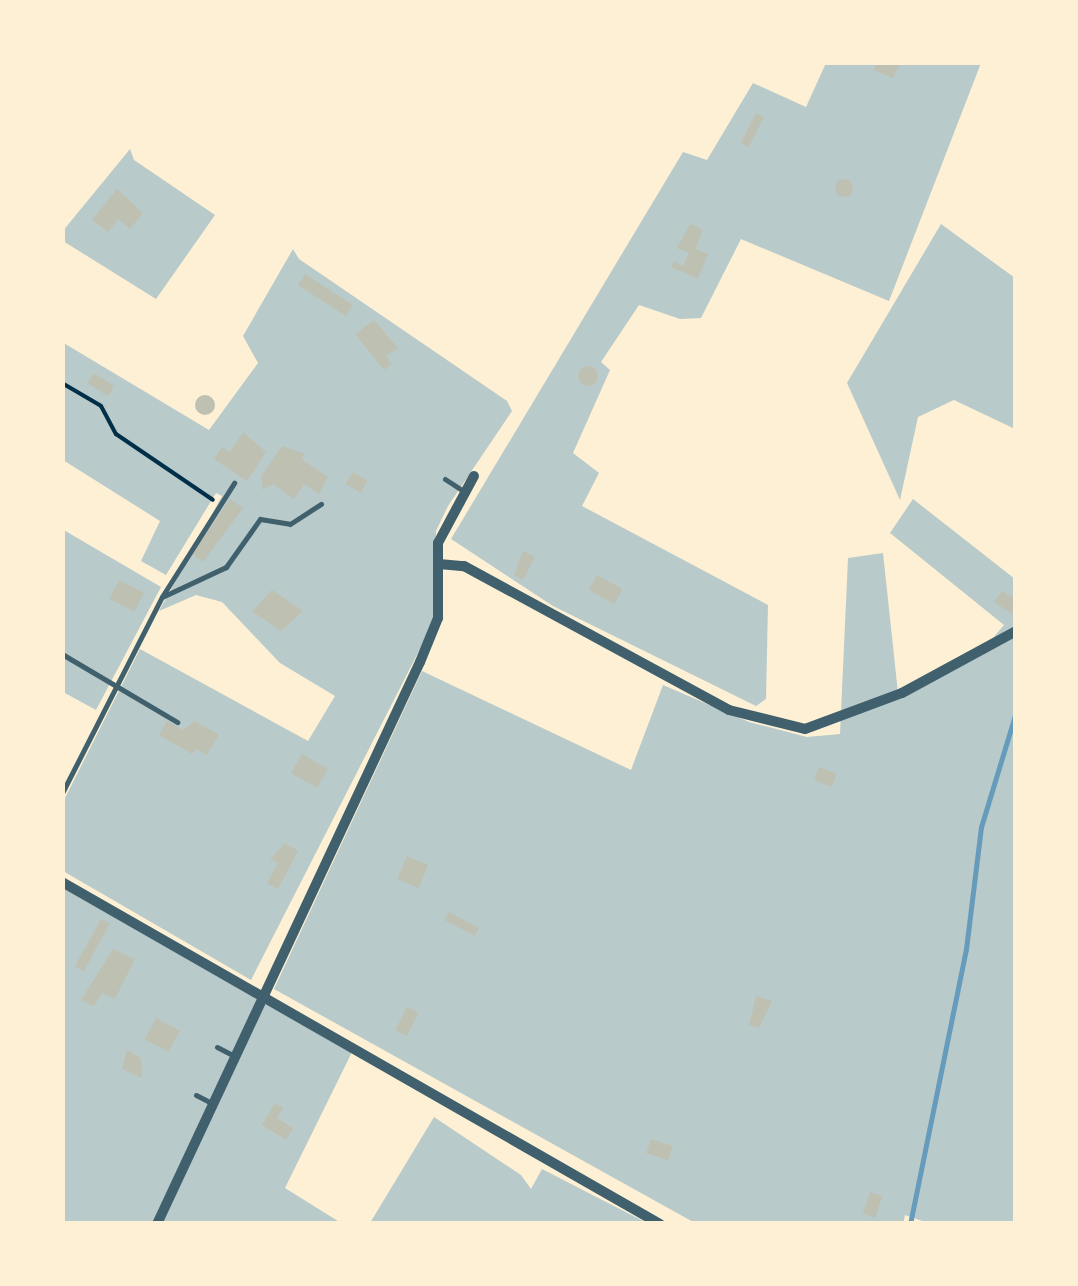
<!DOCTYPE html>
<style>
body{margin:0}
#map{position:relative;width:1078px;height:1286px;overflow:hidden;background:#fdf0d5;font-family:"PT Sans",sans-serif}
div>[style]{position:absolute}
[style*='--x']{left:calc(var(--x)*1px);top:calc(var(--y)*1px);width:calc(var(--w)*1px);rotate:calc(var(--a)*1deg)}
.green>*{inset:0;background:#b9caca}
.stream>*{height:5px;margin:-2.5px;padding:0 2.5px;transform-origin:2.5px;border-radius:2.5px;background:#669bbc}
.building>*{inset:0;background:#bec0b2;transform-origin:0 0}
.round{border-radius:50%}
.path>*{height:4px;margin:-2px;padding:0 2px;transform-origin:2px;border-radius:2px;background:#003049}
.service>*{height:5px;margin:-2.5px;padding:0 2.5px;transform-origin:2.5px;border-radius:2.5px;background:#3f606c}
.minor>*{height:10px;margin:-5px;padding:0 5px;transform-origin:5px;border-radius:5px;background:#3f606c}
span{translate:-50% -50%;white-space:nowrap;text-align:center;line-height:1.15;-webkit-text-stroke:9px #fdf0d5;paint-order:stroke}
.frame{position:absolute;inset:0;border:65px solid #fdf0d5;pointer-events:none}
</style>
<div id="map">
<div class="green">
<div style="clip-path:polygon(826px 63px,981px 63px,889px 301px,741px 239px,701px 318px,680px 319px,639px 305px,601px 362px,610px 370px,573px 453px,599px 473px,582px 506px,768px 605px,766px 699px,756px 706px,553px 606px,451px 539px,683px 152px,707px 160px,753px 83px,806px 107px)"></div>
<div style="clip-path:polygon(130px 149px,134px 160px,215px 215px,156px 299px,63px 241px,62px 232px)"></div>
<div style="clip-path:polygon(941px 224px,1015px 278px,1015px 429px,954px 400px,918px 417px,900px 500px,847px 383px)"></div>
<div style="clip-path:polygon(293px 249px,299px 259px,507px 401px,512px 411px,448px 506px,436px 531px,434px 615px,424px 641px,251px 980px,63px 871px,63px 802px,140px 649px,308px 741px,335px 696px,280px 663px,222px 602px,196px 595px,159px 611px,222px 496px,216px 493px,166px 575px,141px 561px,160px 521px,63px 460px,62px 342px,209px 430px,258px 363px,243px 336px)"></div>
<div style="clip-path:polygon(913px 499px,1015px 579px,1015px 1223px,928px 1223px,905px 1215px,903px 1224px,695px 1223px,274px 989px,422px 671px,631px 770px,663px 685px,749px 722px,807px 737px,840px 734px,848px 558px,883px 553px,898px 693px,993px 638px,1004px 625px,890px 533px)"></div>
<div style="clip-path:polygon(62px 529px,161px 587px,96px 710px,63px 692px)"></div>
<div style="clip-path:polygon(62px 882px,354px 1048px,285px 1188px,341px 1223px,63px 1223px)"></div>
<div style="clip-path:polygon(434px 1117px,521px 1175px,531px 1189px,542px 1169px,647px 1223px,370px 1223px)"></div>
</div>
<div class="stream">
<div style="--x:910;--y:1224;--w:281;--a:-78.5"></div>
<div style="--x:966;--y:949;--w:123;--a:-83"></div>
<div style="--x:981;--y:827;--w:120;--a:-73.1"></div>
</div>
<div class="building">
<div style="clip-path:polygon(878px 62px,900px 62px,893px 78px,874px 70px)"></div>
<div style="left:756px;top:113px;width:9px;height:34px;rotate:27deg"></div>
<div class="round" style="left:835px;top:179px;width:18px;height:18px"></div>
<div style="clip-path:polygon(117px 189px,143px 213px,130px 229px,118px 219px,108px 232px,92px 220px)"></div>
<div style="clip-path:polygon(690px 224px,703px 230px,695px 249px,708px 254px,698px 279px,671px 267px,674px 261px,683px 266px,689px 253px,677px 248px)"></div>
<div style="left:305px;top:274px;width:57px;height:13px;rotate:33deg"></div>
<div style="clip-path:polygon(374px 320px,398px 348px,386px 356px,392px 364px,384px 370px,355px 334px)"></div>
<div class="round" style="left:578px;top:366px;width:20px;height:20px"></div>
<div style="left:94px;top:373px;width:24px;height:12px;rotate:33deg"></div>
<div class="round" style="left:195px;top:395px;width:20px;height:20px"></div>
<div style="clip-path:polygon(243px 432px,266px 452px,247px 481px,214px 459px,222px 447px,230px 452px)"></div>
<div style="clip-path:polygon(282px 446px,305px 454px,301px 459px,328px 477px,319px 494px,304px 484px,294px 499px,273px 484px,263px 490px,261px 477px)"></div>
<div style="left:353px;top:472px;width:17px;height:14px;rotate:31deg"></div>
<div style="clip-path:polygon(230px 499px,243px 508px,203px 562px,192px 554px)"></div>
<div style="clip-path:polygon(523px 551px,535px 557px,523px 580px,514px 575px)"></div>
<div style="left:597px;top:575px;width:29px;height:17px;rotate:29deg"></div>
<div style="left:119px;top:580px;width:28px;height:21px;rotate:27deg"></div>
<div style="clip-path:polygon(272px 590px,303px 611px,281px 631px,252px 611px)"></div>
<div style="clip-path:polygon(1002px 591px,1016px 599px,1012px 614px,994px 602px)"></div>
<div style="clip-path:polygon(167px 721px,183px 730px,195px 721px,219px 735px,207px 755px,196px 749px,192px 754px,159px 735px)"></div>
<div style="left:302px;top:754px;width:30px;height:22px;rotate:30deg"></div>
<div style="left:819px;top:767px;width:19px;height:14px;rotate:21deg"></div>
<div style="clip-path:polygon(285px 843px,298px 851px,278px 889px,267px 883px,278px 863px,270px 859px)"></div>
<div style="left:407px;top:856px;width:23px;height:25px;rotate:23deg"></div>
<div style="left:449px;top:912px;width:34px;height:9px;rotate:28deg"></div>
<div style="left:101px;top:919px;width:10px;height:54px;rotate:29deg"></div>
<div style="clip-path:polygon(113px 949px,135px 959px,115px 999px,102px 993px,94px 1006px,81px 1000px)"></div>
<div style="clip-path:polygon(756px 996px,772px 1001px,759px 1028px,749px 1025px)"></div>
<div style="left:407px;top:1007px;width:13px;height:26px;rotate:27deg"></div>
<div style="left:156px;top:1018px;width:27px;height:24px;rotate:28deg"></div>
<div style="clip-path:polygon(127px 1050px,141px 1058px,142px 1078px,122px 1069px)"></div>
<div style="clip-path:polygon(275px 1103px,283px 1108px,277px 1118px,293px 1128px,286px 1140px,262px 1125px)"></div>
<div style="left:651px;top:1139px;width:23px;height:15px;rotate:18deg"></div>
<div style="left:870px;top:1192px;width:13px;height:23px;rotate:18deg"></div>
</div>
<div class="path">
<div style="--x:62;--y:383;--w:45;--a:30.5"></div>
<div style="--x:101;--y:406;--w:32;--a:62"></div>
<div style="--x:116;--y:434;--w:117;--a:34.2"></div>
</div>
<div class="service">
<div style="--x:445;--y:479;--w:24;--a:33"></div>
<div style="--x:163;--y:595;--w:133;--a:-57.6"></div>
<div style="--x:62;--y:654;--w:134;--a:30.6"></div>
<div style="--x:62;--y:793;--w:220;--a:-63"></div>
<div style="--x:162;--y:597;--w:71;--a:-25.1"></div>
<div style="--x:226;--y:567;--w:59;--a:-54.7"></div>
<div style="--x:260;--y:519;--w:30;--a:9"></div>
<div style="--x:290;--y:524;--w:37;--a:-33"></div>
<div style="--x:217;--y:1047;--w:18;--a:27"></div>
<div style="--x:196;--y:1095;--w:18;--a:27"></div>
</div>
<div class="minor">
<div style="--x:439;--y:564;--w:25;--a:5"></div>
<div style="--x:464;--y:566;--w:302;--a:28.5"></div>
<div style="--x:729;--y:710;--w:78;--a:14"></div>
<div style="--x:805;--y:729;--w:103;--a:-20.4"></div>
<div style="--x:902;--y:693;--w:130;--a:-28.5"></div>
<div style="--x:62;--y:882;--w:689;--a:29.77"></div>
<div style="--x:157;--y:1224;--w:620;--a:-64.92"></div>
<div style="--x:420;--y:662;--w:48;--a:-67.8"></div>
<div style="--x:438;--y:618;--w:75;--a:-90"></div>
<div style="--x:438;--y:543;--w:76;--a:-61.8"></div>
</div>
<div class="frame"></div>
</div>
